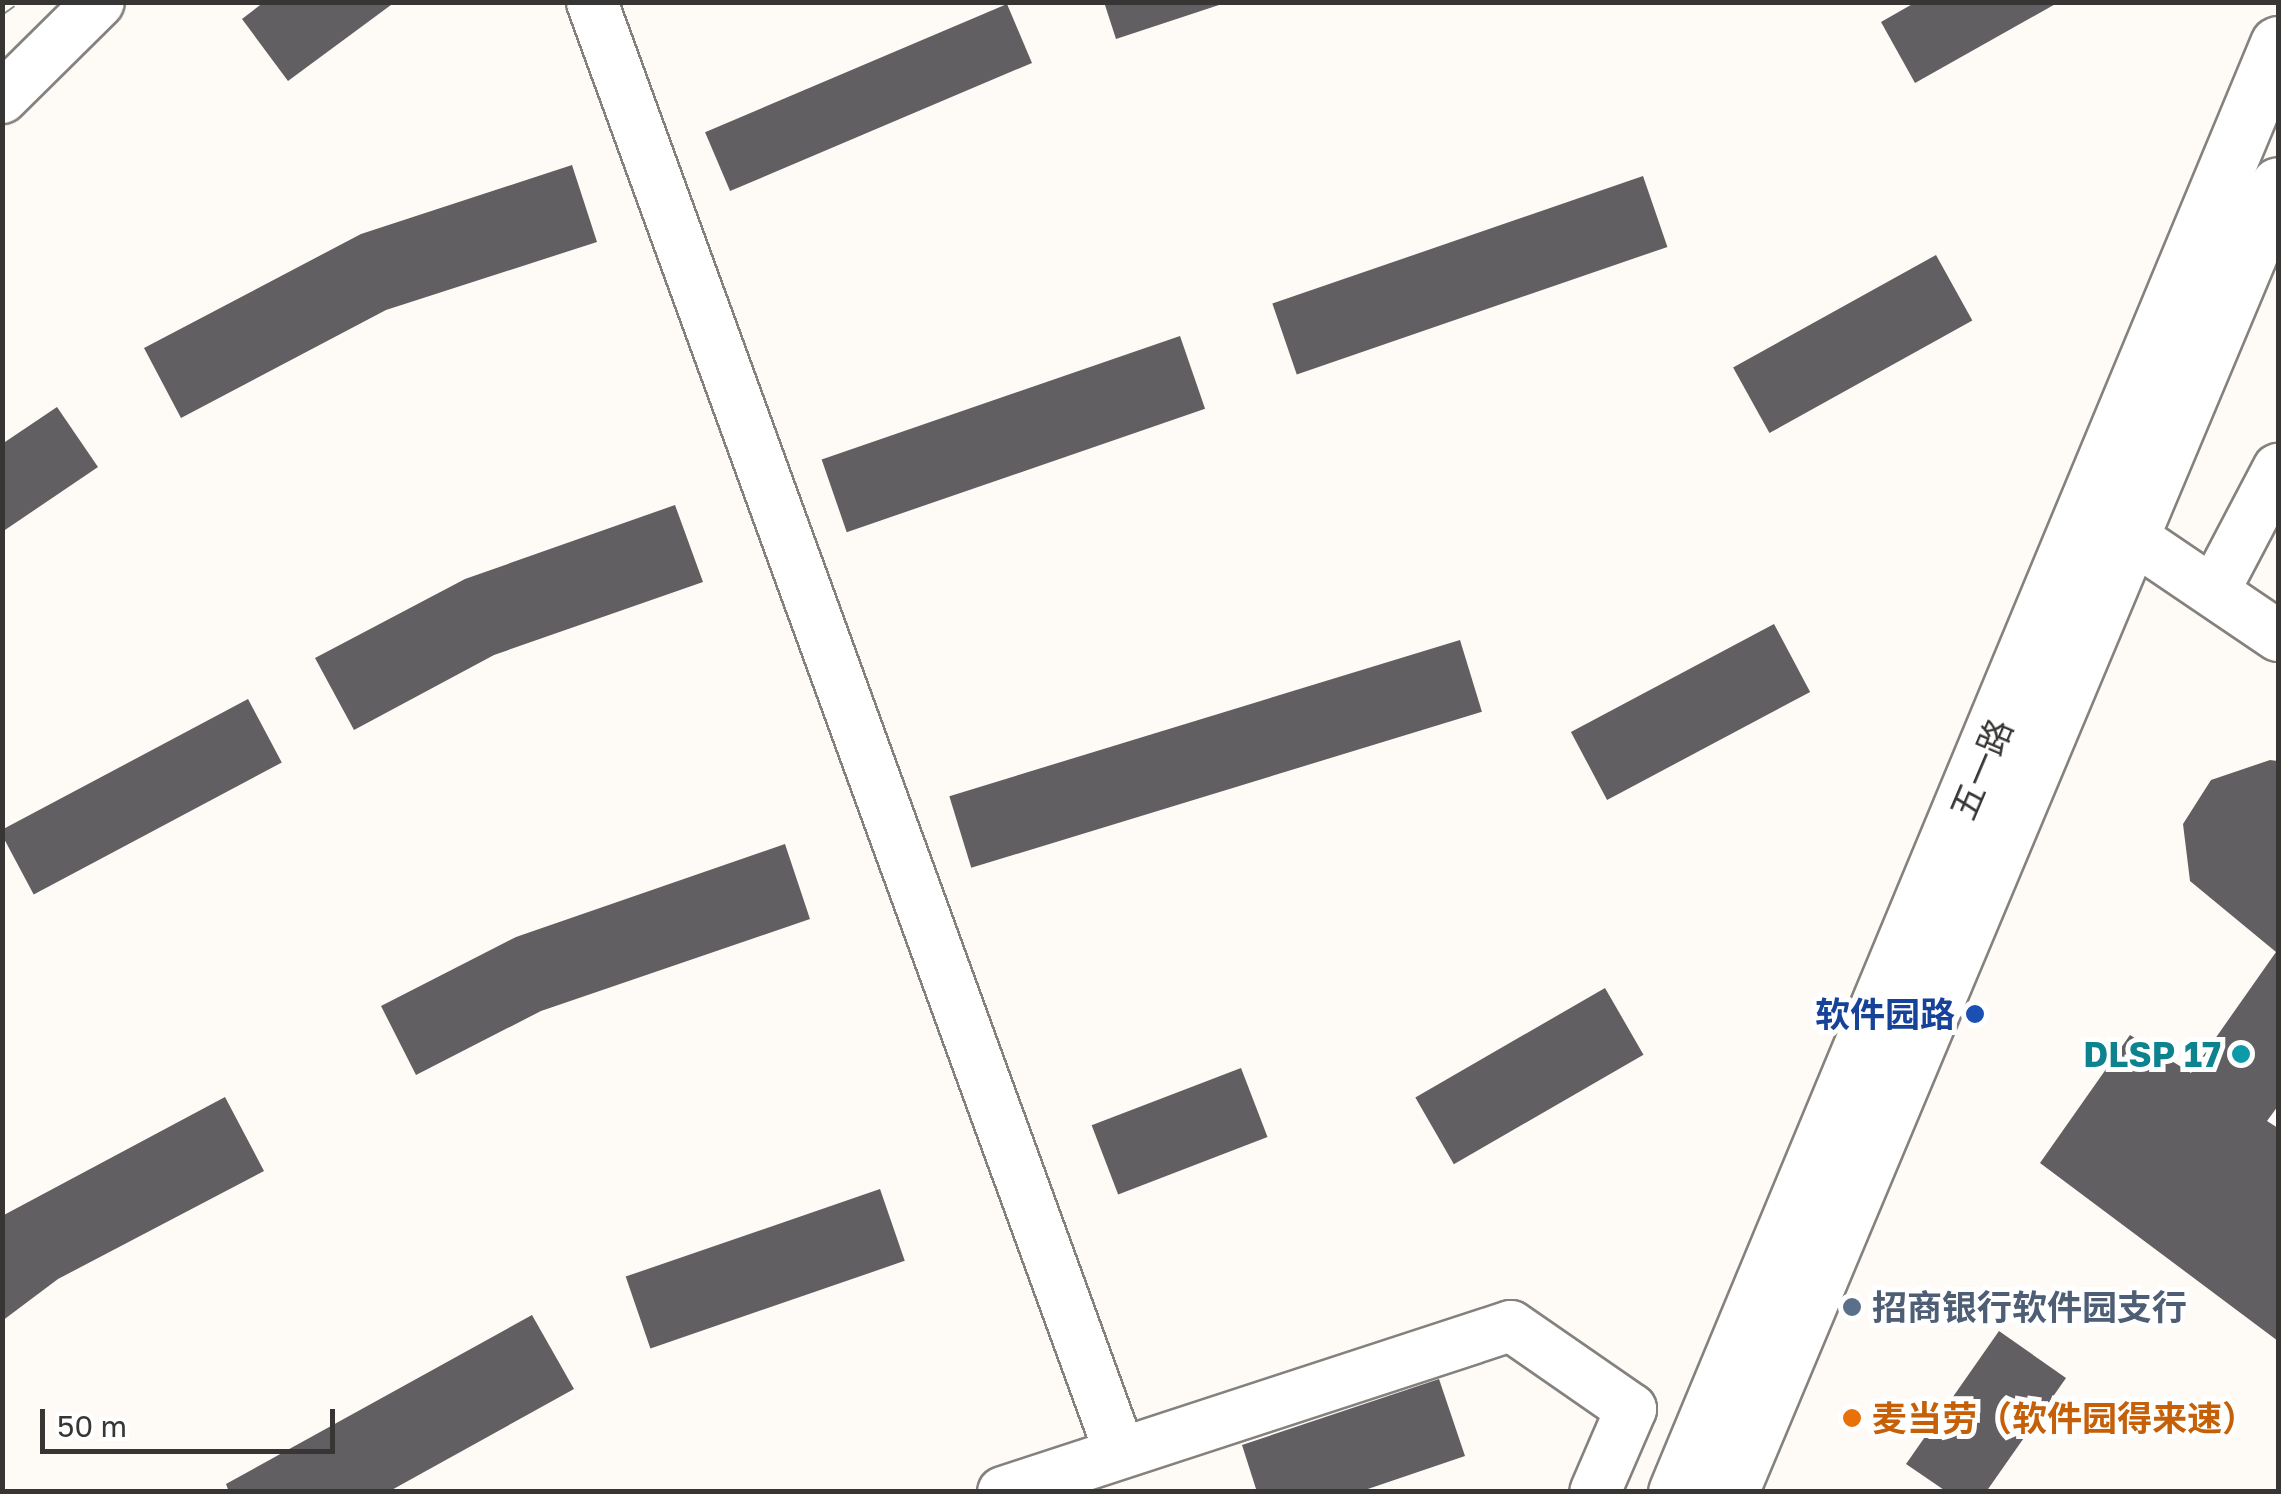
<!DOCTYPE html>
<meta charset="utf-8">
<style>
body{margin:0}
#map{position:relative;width:2281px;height:1494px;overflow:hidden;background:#fefaf6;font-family:"Golos Text","Noto Sans SC",sans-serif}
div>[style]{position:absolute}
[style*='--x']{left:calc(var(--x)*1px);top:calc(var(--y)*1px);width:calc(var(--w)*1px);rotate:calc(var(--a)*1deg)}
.building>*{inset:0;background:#625f63;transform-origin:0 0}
.roads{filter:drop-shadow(2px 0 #85827e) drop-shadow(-2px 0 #85827e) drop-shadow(0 2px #85827e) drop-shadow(0 -2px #85827e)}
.minor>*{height:50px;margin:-25px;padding:0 25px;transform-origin:25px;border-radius:25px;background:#fff}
.major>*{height:55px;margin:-27.5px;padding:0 27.5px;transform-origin:27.5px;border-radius:27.5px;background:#fff}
.rail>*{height:11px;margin-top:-5.5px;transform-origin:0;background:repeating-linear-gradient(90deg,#fff 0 22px,#8e8c89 0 44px);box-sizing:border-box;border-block:2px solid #8e8c89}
.dots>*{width:28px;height:28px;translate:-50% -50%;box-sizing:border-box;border:5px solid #fff;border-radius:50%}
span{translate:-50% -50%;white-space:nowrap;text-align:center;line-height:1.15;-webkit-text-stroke:10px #fff;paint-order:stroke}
.street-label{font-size:35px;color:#373634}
.transit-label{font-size:35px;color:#164399;font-weight:700}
.right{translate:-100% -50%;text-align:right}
.culture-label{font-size:35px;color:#0d838f;font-weight:700}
.service-label{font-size:35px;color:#4e5e75;font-weight:700}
.left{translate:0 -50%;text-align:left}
.food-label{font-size:35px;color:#c56008;font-weight:700}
.frame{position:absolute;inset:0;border:5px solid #373634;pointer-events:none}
.scale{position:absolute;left:40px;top:1409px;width:295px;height:45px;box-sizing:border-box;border:5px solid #373634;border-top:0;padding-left:12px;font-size:30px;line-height:35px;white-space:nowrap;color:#373634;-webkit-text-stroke:8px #fff;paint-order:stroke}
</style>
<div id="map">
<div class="building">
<div style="clip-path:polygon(264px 2px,395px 2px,288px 81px,242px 19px)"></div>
<div style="clip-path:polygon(1104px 2px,1225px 2px,1225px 3px,1116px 39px)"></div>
<div style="clip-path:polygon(1916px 2px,2059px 2px,1915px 83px,1881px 22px)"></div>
<div style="left:1007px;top:4px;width:64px;height:328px;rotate:67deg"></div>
<div style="clip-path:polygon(572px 165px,597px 242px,386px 310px,181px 418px,144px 348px,361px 234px)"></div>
<div style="left:1643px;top:176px;width:75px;height:392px;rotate:71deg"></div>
<div style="left:1936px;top:255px;width:75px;height:232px;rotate:61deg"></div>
<div style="left:1180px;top:336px;width:77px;height:379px;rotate:71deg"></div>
<div style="clip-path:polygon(57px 407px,98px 467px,2px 532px,2px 444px)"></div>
<div style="clip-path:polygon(675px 505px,703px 582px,494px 655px,354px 730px,315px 658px,465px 579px)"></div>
<div style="left:1774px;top:624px;width:77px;height:230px;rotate:62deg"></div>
<div style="left:1460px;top:640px;width:75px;height:534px;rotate:73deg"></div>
<div style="left:248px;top:699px;width:72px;height:281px;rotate:62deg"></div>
<div style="clip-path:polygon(2270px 760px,2278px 761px,2278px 1106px,2267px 1121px,2278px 1128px,2278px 1341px,2040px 1163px,2130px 1035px,2191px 1073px,2276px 952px,2190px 881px,2183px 824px,2211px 780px)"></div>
<div style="clip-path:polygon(785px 844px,810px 919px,541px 1011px,416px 1075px,381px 1006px,516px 937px)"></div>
<div style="left:1605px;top:988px;width:77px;height:219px;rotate:60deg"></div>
<div style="left:1241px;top:1068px;width:74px;height:160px;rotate:69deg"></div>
<div style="clip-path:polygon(225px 1097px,264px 1171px,58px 1279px,2px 1321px,2px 1216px)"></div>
<div style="left:880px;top:1189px;width:76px;height:269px;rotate:71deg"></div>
<div style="clip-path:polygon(532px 1315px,574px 1389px,388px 1492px,229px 1492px,226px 1484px)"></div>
<div style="clip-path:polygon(1999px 1331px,2066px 1378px,1986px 1492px,1947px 1492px,1906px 1464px)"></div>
<div style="clip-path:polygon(1439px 1379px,1465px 1456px,1359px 1492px,1257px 1492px,1242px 1445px)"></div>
</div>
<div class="roads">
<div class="minor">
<div style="--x:592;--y:2;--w:1544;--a:70"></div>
<div style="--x:2;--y:98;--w:136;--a:-44.7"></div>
<div style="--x:2104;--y:504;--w:47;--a:48.5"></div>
<div style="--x:2135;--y:539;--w:173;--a:34.1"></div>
<div style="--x:2214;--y:591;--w:138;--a:-62.3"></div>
<div style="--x:1003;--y:1492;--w:534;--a:-18.1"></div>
<div style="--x:1511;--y:1326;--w:146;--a:34.7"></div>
<div style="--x:1631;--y:1409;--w:90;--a:113.4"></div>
</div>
<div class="major">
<div style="--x:1676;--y:1492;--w:1568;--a:-67.43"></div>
<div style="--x:1730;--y:1492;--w:1417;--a:-67.25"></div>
</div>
</div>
<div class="rail">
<div style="--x:2;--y:9;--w:12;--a:-35"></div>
</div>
<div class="dots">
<div style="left:1975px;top:1014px;background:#1a4fb4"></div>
<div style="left:2241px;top:1054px;background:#0f9aa8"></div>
<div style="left:1852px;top:1307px;background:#5c6f8a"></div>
<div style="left:1852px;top:1418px;background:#e8710a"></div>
</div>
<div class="street-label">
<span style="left:1981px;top:769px;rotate:-67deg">五一路</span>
</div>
<div class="transit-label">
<span class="right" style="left:1955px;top:1014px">软件园路</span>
</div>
<div class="culture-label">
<span class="right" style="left:2221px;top:1054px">DLSP 17</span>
</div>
<div class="service-label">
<span class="left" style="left:1872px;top:1307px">招商银行软件园支行</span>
</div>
<div class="food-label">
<span class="left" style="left:1872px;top:1418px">麦当劳（软件园得来速）</span>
</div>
<div class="frame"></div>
<div class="scale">50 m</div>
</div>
